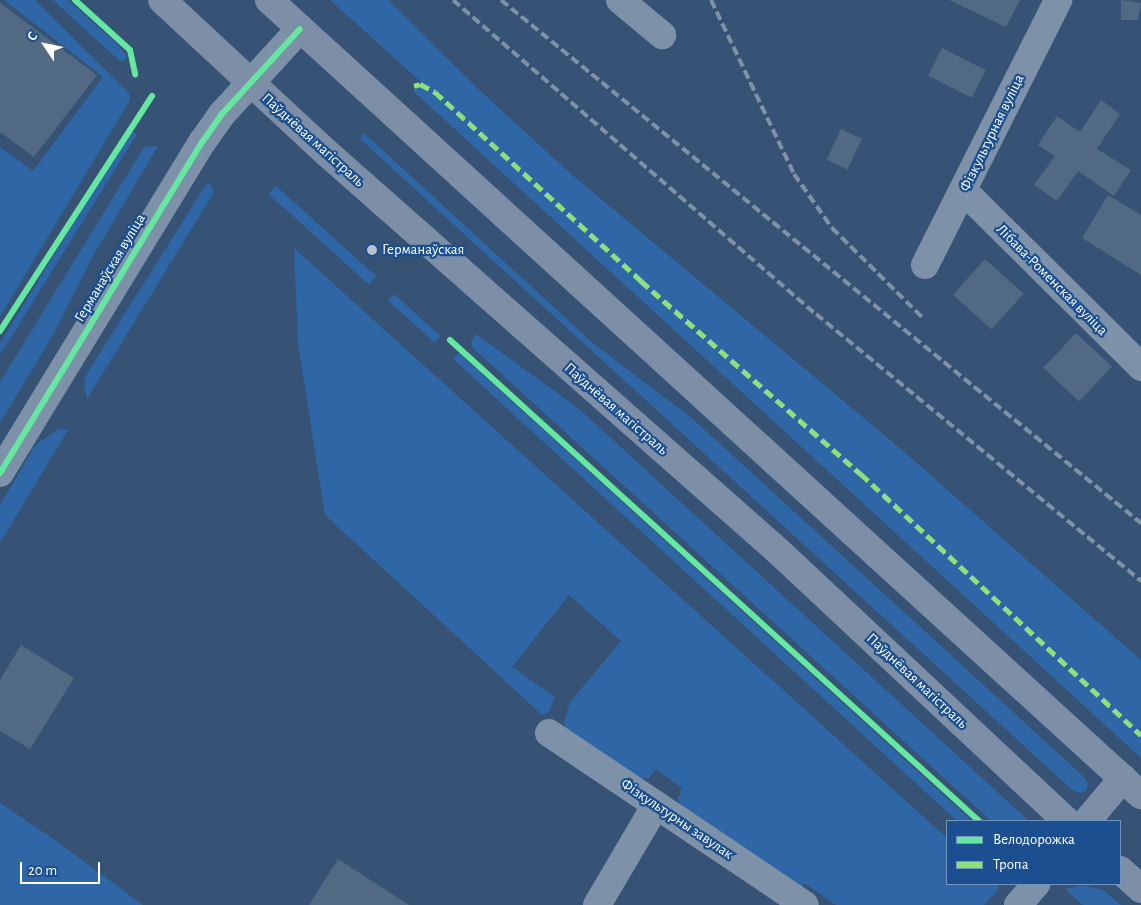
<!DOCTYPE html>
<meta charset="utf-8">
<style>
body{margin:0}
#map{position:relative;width:1141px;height:905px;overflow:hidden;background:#365274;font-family:"Alegreya Sans",sans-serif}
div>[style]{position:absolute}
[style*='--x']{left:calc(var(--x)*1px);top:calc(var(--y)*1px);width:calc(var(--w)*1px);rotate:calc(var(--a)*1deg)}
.green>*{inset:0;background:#2f66a5;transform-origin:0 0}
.building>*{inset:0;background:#526984;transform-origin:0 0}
.minor>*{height:28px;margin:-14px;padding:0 14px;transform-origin:14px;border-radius:14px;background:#7d92a8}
.major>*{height:28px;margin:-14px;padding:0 14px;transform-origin:14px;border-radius:14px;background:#7d8ea7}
.rail>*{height:4px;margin-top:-2px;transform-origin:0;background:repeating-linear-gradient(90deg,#7e92a7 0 9px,transparent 0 13px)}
.quiet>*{height:5px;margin-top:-2.5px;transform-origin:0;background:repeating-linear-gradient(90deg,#8de07e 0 10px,transparent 0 15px)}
.cycleway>*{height:6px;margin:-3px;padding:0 3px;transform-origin:3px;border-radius:3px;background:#66e7a1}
.dots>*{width:14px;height:14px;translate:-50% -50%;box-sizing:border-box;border:2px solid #1b4f8f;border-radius:50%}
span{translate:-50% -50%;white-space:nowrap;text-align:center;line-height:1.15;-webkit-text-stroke:4.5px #1b4f8f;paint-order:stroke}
.street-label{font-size:15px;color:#fff}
.poi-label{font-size:15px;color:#fff}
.left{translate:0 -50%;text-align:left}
.legend{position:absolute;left:946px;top:820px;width:175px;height:65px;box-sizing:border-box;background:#1b4f8f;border:1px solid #7695bc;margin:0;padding:6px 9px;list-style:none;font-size:15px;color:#fff}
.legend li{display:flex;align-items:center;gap:10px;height:25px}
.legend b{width:25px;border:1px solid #7695bc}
.north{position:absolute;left:20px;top:20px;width:50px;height:50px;-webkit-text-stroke:4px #1b4f8f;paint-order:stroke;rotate:304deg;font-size:14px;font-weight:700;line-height:20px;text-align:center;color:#fff}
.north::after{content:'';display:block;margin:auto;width:18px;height:22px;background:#fff;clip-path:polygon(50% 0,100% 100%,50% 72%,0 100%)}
.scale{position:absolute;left:20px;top:862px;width:80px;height:22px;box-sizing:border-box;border:2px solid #fff;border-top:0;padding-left:6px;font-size:15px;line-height:18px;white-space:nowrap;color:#fff;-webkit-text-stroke:4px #1b4f8f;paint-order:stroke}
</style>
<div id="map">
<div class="green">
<div style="clip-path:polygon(4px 0,35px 0,129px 93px,130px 100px,0 317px,0 147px,33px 171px,103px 77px)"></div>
<div style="clip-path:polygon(53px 0,68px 0,118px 45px,127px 56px,125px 60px,121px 62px)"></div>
<div style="clip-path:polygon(330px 0,388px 0,476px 87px,571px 174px,902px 450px,1141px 660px,1141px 758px,413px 91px,421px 82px)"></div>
<div style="clip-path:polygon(130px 130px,137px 134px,0 355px,0 343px)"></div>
<div style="clip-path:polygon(364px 133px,594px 344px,693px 419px,1083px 776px,1088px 783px,1086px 791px,1079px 793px,1071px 789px,360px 139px)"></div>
<div style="clip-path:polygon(158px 146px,93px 256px,53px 335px,0 423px,0 382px,144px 147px)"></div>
<div style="clip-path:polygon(207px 183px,212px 186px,213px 194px,87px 399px,84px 384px,86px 375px)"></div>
<div style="left:276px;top:186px;width:135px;height:11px;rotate:42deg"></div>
<div style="clip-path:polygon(294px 248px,947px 838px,947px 884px,997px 884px,998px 890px,984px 905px,836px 905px,804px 883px,801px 887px,680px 806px,678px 798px,682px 788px,656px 769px,649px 778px,641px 779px,566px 730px,564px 722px,570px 702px,621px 641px,569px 595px,512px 667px,555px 697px,549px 712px,542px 715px,325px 515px,298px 344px)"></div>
<div style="left:394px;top:294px;width:63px;height:9px;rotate:42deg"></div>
<div style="clip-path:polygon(476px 334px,578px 408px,1029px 821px,991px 821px,472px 347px,471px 341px)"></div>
<div style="clip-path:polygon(459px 353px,972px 821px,957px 821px,453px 359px)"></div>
<div style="clip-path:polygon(59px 429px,68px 430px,0 543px,0 505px,36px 444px)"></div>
<div style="clip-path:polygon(0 803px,55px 840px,143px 905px,0 905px)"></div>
<div style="clip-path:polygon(1082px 885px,1103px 890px,1121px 905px,1083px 905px,1065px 889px)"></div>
</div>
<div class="building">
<div style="clip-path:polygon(949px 0,1020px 0,1006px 27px)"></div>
<div style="clip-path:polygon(1121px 0,1141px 3px,1138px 20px,1121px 20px)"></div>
<div style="clip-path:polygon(0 3px,97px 75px,34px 157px,0 132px)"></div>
<div style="left:942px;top:48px;width:49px;height:31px;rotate:27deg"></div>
<div style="clip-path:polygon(1101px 100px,1120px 114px,1097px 149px,1131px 170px,1114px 196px,1078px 171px,1057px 201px,1034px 185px,1055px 156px,1038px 145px,1057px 116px,1080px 132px)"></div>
<div style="left:841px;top:129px;width:23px;height:34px;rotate:25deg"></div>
<div style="clip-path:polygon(1108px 195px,1141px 215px,1141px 275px,1082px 238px)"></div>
<div style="left:985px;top:259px;width:52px;height:48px;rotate:42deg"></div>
<div style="left:1076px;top:333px;width:49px;height:48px;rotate:43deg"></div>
<div style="clip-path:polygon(21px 645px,74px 678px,30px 749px,0 731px,0 680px)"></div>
<div style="clip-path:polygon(338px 859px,409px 905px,309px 905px)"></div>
</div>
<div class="minor">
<div style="--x:620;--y:0;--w:55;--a:39.8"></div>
<div style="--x:964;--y:191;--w:250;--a:44.8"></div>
<div style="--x:925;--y:265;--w:297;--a:-63.3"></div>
<div style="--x:0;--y:473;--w:389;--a:-58.6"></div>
<div style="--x:203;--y:141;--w:33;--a:-55"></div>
<div style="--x:222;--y:114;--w:115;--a:-47.5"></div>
<div style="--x:549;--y:733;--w:308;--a:33.9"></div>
<div style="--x:597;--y:905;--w:116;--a:-59.5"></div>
<div style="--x:1018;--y:905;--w:28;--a:-49"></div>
</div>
<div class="major">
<div style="--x:162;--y:0;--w:226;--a:42.9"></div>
<div style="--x:328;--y:154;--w:600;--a:41.42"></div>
<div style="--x:778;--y:551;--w:396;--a:43.1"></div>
<div style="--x:269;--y:0;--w:1180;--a:42.36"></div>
<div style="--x:1087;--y:821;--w:56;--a:-50.1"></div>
<div style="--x:1120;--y:870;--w:28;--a:42"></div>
</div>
<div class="rail">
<div style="--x:453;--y:0;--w:480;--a:40.9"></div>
<div style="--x:816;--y:314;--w:421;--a:39.4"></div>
<div style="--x:501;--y:0;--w:827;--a:39.26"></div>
<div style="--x:711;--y:0;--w:193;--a:64.5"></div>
<div style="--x:794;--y:174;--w:66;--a:54.9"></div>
<div style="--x:832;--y:228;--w:127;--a:44.7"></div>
</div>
<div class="quiet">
<div style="--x:414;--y:86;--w:6;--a:-18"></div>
<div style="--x:420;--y:84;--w:17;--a:28"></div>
<div style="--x:435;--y:92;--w:280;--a:42.5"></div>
<div style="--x:641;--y:281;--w:293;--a:41.3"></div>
<div style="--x:861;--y:474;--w:383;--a:43"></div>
</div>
<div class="cycleway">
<div style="--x:75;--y:0;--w:74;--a:42.3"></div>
<div style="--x:130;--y:50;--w:25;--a:78"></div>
<div style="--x:0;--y:331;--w:280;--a:-57.1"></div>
<div style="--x:450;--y:340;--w:715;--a:42.28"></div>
<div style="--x:0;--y:473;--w:389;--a:-58.6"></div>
<div style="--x:203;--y:141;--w:33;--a:-55"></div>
<div style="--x:222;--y:114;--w:115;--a:-47.5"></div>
</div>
<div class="dots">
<div style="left:372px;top:250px;background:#b9c2ce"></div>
</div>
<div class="street-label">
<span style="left:992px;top:133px;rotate:-64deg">Фізкультурная вуліца</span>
<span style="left:313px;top:140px;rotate:42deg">Паўднёвая магістраль</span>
<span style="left:110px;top:268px;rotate:-59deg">Германаўская вуліца</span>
<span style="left:1052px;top:280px;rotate:45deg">Лібава-Роменская вуліца</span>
<span style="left:616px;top:409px;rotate:41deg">Паўднёвая магістраль</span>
<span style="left:917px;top:681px;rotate:43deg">Паўднёвая магістраль</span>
<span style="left:677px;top:819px;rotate:34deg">Фізкультурны завулак</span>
</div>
<div class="poi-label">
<span class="left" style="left:382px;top:250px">Германаўская</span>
</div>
<ul class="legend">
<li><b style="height:6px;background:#66e7a1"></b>Велодорожка</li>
<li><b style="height:6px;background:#8de07e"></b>Тропа</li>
</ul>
<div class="north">С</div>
<div class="scale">20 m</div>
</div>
